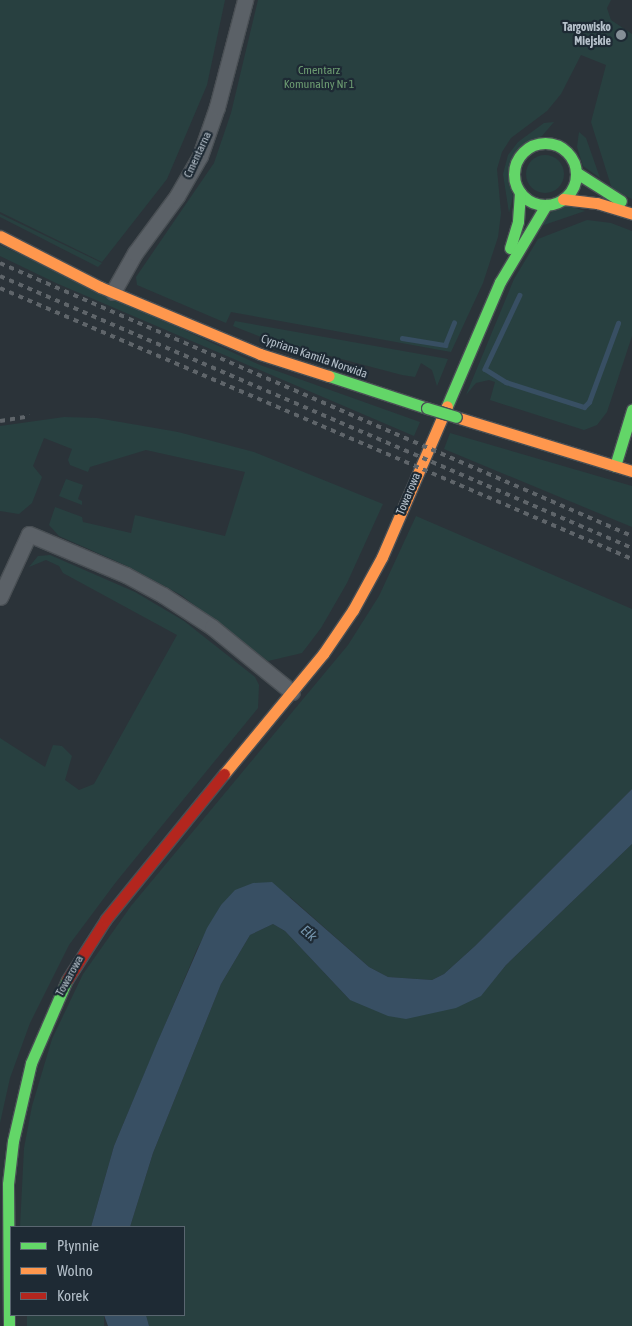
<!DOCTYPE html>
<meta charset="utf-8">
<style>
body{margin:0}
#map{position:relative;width:632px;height:1326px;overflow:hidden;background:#2b3339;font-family:"Asap Condensed",sans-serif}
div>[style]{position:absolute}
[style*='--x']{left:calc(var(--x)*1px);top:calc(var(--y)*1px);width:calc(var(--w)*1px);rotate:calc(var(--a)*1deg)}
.green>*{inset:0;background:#284040;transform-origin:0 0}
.round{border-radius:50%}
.water>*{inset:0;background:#384f63}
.stream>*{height:4.5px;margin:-2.25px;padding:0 2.25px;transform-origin:2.25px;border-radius:2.25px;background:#384f63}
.roads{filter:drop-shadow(1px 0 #494f54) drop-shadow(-1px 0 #494f54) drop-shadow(0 1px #494f54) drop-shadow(0 -1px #494f54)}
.street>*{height:15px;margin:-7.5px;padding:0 7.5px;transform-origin:7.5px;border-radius:7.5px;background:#5b6167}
.fast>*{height:11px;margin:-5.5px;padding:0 5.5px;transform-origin:5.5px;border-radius:5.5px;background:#63d668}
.fast>.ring{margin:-5.5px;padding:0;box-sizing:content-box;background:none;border:11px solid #63d668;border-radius:50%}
.slow>*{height:11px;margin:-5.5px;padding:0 5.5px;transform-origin:5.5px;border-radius:5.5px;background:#ff974d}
.jam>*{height:11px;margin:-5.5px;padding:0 5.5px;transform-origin:5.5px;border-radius:5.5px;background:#b3261e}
.rail>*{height:4px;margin-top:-2px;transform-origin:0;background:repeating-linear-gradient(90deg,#5f656a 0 5px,transparent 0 10px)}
.bridges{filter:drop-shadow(1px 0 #494f54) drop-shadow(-1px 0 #494f54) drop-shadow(0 1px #494f54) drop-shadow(0 -1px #494f54)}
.fast-bridge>*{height:11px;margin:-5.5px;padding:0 5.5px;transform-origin:5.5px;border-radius:5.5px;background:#63d668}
.dots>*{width:14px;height:14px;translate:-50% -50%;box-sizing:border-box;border:2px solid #1e2a34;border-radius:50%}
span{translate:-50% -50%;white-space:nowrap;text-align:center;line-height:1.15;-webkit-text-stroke:4.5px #1e2a34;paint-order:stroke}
.poi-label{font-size:12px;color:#b5c0ca;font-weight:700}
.right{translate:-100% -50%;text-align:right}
.park-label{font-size:12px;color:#6c9b71}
.street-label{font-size:12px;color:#b5c0ca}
.water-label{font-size:14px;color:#7595ad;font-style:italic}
.legend{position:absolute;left:10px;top:1226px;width:175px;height:90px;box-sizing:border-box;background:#1e2a34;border:1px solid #5a6670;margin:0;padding:6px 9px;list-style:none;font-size:15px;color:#b5c0ca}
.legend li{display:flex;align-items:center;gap:10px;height:25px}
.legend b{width:25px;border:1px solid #5a6670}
</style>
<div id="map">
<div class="green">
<div style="clip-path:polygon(0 0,225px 0,207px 85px,167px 179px,102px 262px,0 212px)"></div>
<div style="clip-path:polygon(258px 0,611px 0,607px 8px,611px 20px,632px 34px,632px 199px,612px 189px,591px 122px,606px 65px,581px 55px,561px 94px,547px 111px,511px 138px,502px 152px,497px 169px,501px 213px,498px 237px,483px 283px,451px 352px,231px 312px,226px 323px,137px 285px,136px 277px,214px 163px,231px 113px)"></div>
<div style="clip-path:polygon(554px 122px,542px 136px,521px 146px,510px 161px,508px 181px,513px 196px,509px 213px,503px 174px,508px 155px,518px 142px,544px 123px)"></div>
<div style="clip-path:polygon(579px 132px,586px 138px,600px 178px,583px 166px,577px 147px)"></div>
<div class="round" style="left:526px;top:155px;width:38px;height:38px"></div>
<div style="clip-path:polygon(566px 205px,585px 211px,541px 226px,553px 210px)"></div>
<div style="clip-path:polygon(0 214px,102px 263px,98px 267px,0 217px)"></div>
<div style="clip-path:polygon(587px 220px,611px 223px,632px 231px,632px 336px,607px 412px,597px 425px,584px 430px,490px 400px,495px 382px,489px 380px,476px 383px,466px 395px,514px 279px,538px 239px)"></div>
<div style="clip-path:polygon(0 245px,260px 365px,420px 422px,414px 436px,56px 283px,0 256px)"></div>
<div style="clip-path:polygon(235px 321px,448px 359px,437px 386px,432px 370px,421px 363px,415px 377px,402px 375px,269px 340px,233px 326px)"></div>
<div style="clip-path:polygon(64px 417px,97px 418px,178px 432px,254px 452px,383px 504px,347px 583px,321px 628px,302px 653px,268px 661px,181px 595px,127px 566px,59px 536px,49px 525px,55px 507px,82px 517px,83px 522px,131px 533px,135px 515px,225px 536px,245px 472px,146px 450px,90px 467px,88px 472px,70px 465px,68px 460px,72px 449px,44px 438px,33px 466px,42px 477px,32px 503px,19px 514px,0 511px,0 426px)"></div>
<div style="clip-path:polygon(450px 433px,632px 486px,632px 527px,444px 449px)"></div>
<div style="clip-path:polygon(66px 479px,83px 485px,78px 499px,82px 501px,82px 505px,59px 496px)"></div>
<div style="clip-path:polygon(416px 516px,632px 609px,632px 789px,475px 946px,444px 974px,432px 980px,388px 977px,369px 967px,290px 897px,221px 905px,197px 949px,114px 1146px,91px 1227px,20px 1227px,24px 1148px,32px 1106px,52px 1039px,83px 974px,131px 906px,348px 645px,379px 596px)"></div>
<div style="clip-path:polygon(50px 555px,135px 592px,184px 621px,255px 677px,259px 685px,258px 708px,116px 882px,69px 945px,30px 1023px,10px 1078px,0 1123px,0 738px,45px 767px,53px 745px,62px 746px,72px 756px,65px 780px,79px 790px,94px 784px,177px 635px,63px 573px,59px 566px,46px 560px,29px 567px,38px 556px)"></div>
<div style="clip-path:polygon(632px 844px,632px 1326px,149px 1326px,146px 1315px,184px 1315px,184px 1227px,130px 1227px,153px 1153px,221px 984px,250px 935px,273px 924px,285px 931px,350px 1000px,481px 995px,506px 965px)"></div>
<div style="left:27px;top:1315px;width:77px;height:11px"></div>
</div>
<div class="water">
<div style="clip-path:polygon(632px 789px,632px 844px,506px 965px,481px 996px,456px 1008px,406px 1019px,388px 1016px,350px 1000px,285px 931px,273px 924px,250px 935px,221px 984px,153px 1153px,130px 1227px,91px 1227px,114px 1146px,157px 1043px,207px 928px,221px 905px,235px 890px,253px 883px,272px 882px,369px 967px,388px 977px,432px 980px,444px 974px,475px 946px)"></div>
<div style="clip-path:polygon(104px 1315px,146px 1315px,149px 1326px,108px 1326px)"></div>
</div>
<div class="stream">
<div style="--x:520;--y:295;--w:82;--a:115.3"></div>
<div style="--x:485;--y:369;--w:25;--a:32"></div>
<div style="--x:506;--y:382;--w:82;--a:17.8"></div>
<div style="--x:584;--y:407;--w:7;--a:-45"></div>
<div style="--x:589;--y:402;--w:84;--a:-69.8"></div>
<div style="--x:402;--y:338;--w:44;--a:9.2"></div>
<div style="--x:445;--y:345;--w:24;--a:-68"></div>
</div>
<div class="roads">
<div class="street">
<div style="--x:113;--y:292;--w:45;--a:-60.6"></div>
<div style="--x:135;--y:253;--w:71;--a:-53.6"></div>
<div style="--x:177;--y:196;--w:46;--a:-60.1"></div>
<div style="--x:200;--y:156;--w:52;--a:-70.9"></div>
<div style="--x:217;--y:107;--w:111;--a:-75.3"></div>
<div style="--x:0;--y:597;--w:69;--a:-65.3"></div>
<div style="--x:29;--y:534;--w:105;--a:22.9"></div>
<div style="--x:126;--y:575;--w:42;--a:28.4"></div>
<div style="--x:163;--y:595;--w:59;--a:33.1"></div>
<div style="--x:212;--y:627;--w:103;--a:39.1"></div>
</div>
<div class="fast">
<div class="ring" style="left:514px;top:143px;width:51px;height:51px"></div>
<div style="--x:577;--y:173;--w:52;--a:32.5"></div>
<div style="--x:510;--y:248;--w:28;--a:-73"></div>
<div style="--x:518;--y:221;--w:29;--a:-86"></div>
<div style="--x:329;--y:376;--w:103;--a:18.1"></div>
<div style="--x:447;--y:406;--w:135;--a:-66.9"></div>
<div style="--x:500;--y:282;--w:90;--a:-59.1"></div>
<div style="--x:615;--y:466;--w:59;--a:-73.1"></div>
<div style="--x:9;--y:1326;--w:142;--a:-90.4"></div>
<div style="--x:8;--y:1184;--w:43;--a:-83.4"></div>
<div style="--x:13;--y:1141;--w:80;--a:-77"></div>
<div style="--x:31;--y:1063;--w:90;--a:-66.6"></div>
</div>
<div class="slow">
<div style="--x:563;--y:199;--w:34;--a:7"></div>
<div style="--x:597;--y:203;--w:37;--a:17"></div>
<div style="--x:0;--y:236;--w:112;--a:27"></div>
<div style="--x:100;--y:287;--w:173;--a:22.7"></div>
<div style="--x:260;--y:354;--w:72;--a:17.7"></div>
<div style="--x:456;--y:417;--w:184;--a:17.1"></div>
<div style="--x:224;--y:774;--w:156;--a:-50.5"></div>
<div style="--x:323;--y:654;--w:53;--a:-55.7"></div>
<div style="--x:353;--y:610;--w:60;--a:-61.3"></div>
<div style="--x:382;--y:557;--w:164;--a:-66.7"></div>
</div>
<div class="jam">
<div style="--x:67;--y:980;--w:72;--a:-57.4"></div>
<div style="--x:106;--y:919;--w:187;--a:-50.9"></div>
</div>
</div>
<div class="rail">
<div style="--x:0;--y:263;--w:688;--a:23.36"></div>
<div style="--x:0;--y:276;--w:688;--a:23.29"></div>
<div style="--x:0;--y:288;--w:688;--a:23.21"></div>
<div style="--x:0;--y:421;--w:30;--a:-9"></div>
</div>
<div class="bridges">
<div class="fast-bridge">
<div style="--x:427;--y:408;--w:30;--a:17"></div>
</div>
</div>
<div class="dots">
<div style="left:621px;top:35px;background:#858f97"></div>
</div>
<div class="poi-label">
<span class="right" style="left:611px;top:35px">Targowisko<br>Miejskie</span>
</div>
<div class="park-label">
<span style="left:319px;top:78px">Cmentarz<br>Komunalny Nr 1</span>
</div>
<div class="street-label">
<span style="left:198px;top:155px;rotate:-65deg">Cmentarna</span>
<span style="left:314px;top:357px;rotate:19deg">Cypriana Kamila Norwida</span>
<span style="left:409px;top:494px;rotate:-67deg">Towarowa</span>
<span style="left:70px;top:976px;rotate:-61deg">Towarowa</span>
</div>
<div class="water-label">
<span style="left:309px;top:933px;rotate:42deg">Ełk</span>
</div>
<ul class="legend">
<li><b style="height:6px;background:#63d668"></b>Płynnie</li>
<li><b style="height:6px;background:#ff974d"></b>Wolno</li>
<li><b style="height:6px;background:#b3261e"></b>Korek</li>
</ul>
</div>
